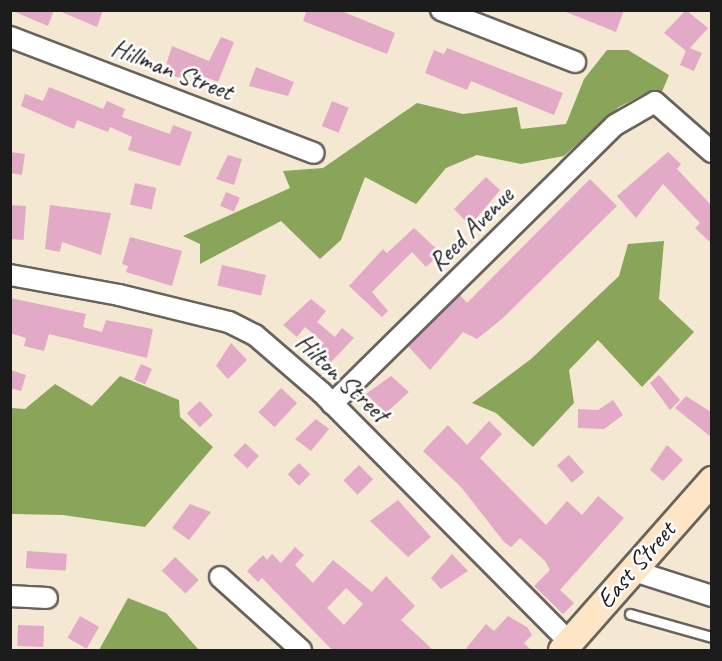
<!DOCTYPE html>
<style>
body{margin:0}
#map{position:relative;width:722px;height:661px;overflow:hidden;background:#f5e8d2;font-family:Caveat,sans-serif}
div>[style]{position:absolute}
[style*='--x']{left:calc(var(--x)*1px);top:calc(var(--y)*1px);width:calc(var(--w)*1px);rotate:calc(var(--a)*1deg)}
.forest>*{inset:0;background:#88a559}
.building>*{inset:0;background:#e2aac6;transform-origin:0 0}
.roads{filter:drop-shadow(2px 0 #68635c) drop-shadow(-2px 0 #68635c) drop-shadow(0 2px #68635c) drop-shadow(0 -2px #68635c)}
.service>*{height:9px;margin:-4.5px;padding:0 4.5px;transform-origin:4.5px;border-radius:4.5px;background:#fff}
.minor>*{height:20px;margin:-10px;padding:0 10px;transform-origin:10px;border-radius:10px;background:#fff}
.secondary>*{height:27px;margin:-13.5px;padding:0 13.5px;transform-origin:13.5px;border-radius:13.5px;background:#fde5c5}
span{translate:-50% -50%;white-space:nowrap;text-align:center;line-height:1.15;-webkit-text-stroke:5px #fff;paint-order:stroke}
.street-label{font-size:26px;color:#1c1c1c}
.frame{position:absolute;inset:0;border:12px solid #1c1c1c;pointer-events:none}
</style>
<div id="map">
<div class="forest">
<div style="clip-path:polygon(607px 50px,628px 50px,669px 75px,661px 94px,644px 94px,619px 107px,564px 156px,521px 164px,477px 155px,446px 168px,416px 204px,365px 177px,341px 240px,320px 259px,281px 221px,200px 264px,200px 244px,183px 236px,290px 188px,283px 171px,323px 168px,417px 103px,463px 114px,517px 107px,521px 129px,566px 124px,584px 79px)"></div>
<div style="clip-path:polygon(664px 241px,659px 299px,694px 332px,642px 387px,598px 340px,569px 370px,574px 403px,533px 447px,496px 413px,472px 403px,531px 359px,619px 276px,628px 244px)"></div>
<div style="clip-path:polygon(120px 376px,179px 400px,180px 417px,213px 447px,145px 527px,63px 515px,11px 514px,11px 408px,25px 409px,55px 384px,92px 406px)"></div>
<div style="clip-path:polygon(128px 598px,166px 613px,199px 650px,99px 650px)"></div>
</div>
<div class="building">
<div style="clip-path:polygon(10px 10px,54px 10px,48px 26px)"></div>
<div style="clip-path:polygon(57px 10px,103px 10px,97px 27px)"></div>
<div style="clip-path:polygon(307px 10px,339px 10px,395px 33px,387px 54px,303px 21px)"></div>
<div style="clip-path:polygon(561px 10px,624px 10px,616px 32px)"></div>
<div style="clip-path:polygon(686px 10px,708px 28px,690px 48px,702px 53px,694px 71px,680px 65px,686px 51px,664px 33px)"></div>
<div style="clip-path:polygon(221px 37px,234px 42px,218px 82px,184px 69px,180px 78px,164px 72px,172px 46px,209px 61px)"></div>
<div style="clip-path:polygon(447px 48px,563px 93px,554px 115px,471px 81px,467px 90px,425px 73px,434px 50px,444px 54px)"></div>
<div style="clip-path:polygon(256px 67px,294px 82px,288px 96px,249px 86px)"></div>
<div style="clip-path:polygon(49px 87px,103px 109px,107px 101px,125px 109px,122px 117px,170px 134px,173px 125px,192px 132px,180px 166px,128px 150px,132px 137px,110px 127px,108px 132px,77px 120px,74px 129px,21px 106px,25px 94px,43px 101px)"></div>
<div style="left:332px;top:101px;width:18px;height:27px;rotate:22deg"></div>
<div style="clip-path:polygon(10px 152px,25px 154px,22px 175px,10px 173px)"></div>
<div style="clip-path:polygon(668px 152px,681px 164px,677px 169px,711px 205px,711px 243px,695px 228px,700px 223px,663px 184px,636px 218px,617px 196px)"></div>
<div style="clip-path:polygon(228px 155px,242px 159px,234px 185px,216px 179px)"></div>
<div style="clip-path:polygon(486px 177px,500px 190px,470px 226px,454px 209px)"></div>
<div style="clip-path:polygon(590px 179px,617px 206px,503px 318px,477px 339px,463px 332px,430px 370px,408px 346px,460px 295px,467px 303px)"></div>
<div style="left:135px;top:183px;width:22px;height:22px;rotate:13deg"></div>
<div style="left:226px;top:192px;width:15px;height:15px;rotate:23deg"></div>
<div style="left:10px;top:205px;width:16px;height:34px;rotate:4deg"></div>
<div style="clip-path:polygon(50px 205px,111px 213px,101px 255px,62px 242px,60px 252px,45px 249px)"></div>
<div style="clip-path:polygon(414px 228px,441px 253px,426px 267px,412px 252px,372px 292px,388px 311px,382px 317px,349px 286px,383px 249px,387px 253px)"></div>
<div style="clip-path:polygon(130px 237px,182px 251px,172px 286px,126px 272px,128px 266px,122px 264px)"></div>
<div style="left:222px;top:265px;width:45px;height:21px;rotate:13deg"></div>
<div style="clip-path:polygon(10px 298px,86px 314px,83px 327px,102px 332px,106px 320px,153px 329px,147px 358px,49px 334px,44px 351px,24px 346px,26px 338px,10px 333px)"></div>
<div style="clip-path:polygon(311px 299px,326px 311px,317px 322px,335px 337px,342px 328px,354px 338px,331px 362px,318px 351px,324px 343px,305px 327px,297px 337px,283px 325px)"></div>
<div style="clip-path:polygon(231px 343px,247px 360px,228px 379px,216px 366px)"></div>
<div style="left:141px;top:364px;width:12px;height:17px;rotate:24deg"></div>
<div style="clip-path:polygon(10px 370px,26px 375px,21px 391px,10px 388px)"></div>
<div style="clip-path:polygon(659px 375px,680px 400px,670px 410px,650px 383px)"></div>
<div style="clip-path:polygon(391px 376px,409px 392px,386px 413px,366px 394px)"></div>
<div style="left:281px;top:388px;width:22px;height:33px;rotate:43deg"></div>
<div style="clip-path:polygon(686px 396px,711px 412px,711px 437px,675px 408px)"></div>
<div style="clip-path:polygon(613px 400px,623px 415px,604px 429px,578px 428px,578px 409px,598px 410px)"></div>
<div style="left:200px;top:401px;width:19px;height:18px;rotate:47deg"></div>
<div style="clip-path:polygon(316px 419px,329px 429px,311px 451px,295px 439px)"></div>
<div style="clip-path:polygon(489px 421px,502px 434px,480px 458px,546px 525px,567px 501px,582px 515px,598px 496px,624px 518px,560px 590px,574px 603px,563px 614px,534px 586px,550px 570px,545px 561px,520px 538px,511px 547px,504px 542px,461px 487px,423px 451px,448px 425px,467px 445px)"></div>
<div style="left:245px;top:443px;width:19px;height:17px;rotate:43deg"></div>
<div style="clip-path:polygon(667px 445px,683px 460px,663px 481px,650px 470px)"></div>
<div style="left:569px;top:455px;width:23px;height:16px;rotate:49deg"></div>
<div style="left:299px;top:463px;width:16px;height:16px;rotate:45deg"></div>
<div style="left:359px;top:465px;width:20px;height:22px;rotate:45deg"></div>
<div style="clip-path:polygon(398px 500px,431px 537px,408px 557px,370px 521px)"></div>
<div style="clip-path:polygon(190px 504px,211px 512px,189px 540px,172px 528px)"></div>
<div style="clip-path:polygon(evenodd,295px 547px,304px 555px,295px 565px,313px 583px,333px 560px,372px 592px,386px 576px,415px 606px,401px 620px,434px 651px,333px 651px,262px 578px,258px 582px,247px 571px,263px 555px,267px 560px,272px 554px,281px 563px,295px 547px,346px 588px,363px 604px,344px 625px,327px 608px,346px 588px)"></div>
<div style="left:27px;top:551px;width:40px;height:17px;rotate:4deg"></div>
<div style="clip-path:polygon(452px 554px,468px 571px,441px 589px,431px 578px)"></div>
<div style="left:175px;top:557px;width:33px;height:19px;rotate:44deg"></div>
<div style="left:80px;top:616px;width:22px;height:25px;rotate:30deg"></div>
<div style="clip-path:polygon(508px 616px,527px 627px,532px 635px,524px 643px,532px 651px,464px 651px,486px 624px,494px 631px)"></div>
<div style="left:18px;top:625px;width:26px;height:21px;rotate:2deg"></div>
</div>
<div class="roads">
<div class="service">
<div style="--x:630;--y:614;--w:85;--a:15.7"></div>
</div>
<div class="minor">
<div style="--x:441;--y:10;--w:144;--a:21.2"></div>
<div style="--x:10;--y:37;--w:325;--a:20.9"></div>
<div style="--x:10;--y:275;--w:111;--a:10.4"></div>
<div style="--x:119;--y:295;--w:113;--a:13.8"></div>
<div style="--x:229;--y:322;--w:29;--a:27"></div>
<div style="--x:255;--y:335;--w:87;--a:40.8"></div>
<div style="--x:321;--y:392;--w:352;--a:45.2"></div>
<div style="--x:332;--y:404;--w:397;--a:-44.6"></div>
<div style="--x:615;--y:125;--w:46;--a:-29.9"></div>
<div style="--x:655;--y:102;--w:76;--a:41.3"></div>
<div style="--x:631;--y:570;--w:85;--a:17.8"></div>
<div style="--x:220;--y:577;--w:109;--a:42"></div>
<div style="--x:10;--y:596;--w:37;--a:3"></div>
</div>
<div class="secondary">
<div style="--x:562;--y:650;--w:227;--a:-48.6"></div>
</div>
</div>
<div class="street-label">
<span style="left:172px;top:70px;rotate:21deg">Hillman Street</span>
<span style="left:471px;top:229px;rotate:-45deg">Reed Avenue</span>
<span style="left:342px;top:378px;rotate:43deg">Hilton Street</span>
<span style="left:636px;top:565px;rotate:-49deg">East Street</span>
</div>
<div class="frame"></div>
</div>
